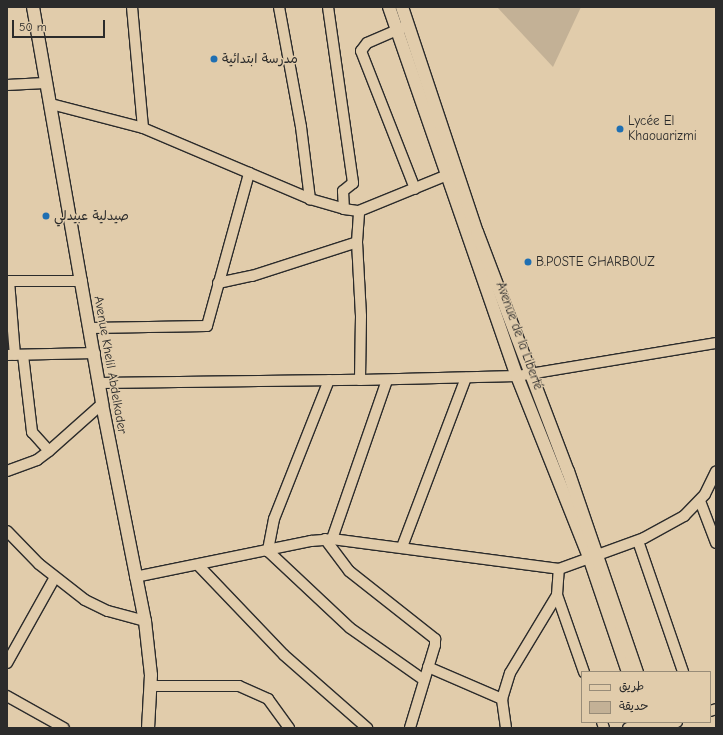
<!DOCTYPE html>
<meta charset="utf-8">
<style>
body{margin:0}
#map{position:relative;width:723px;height:735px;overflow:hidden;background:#e1ccab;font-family:"Comic Neue","Playpen Sans Arabic",sans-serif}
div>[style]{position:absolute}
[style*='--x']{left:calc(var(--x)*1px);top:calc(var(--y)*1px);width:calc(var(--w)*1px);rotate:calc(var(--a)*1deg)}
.green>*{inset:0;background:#c3b196}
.roads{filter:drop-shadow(1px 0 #2b2b2b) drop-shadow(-1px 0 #2b2b2b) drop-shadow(0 1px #2b2b2b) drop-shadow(0 -1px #2b2b2b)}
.minor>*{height:10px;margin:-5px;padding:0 5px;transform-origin:5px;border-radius:5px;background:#e1ccab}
.tertiary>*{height:12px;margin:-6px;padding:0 6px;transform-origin:6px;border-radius:6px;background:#e1ccab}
.dots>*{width:11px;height:11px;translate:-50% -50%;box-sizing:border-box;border:2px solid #e1ccab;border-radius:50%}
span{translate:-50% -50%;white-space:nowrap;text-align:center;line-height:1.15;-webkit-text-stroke:3px #e1ccab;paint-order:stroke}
.poi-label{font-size:13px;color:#2b2b2b}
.left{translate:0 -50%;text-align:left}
.street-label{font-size:13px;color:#2b2b2b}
.frame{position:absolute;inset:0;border:8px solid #2b2b2b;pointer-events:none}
.legend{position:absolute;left:581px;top:671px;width:130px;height:52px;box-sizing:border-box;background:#e1ccab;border:1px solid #988c78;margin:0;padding:5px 7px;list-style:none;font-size:12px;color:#2b2b2b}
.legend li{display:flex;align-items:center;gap:8px;height:20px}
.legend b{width:20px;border:1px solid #988c78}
.scale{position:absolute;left:12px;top:20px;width:93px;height:18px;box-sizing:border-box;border:2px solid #2b2b2b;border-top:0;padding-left:5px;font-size:12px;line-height:14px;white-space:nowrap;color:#2b2b2b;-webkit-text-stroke:3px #e1ccab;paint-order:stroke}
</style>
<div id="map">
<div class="green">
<div style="clip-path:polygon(497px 7px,581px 7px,553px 67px)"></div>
</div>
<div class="roads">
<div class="minor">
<div style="--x:132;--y:7;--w:121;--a:84.8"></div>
<div style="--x:279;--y:7;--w:122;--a:79.6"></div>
<div style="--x:301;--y:127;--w:73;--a:82.9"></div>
<div style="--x:328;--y:7;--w:178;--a:81.9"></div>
<div style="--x:353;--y:183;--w:13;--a:141"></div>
<div style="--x:343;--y:191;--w:18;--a:87"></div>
<div style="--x:404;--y:27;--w:40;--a:156.6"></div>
<div style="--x:367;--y:43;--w:10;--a:127"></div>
<div style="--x:361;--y:51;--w:148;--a:68.6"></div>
<div style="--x:7;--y:85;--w:38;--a:-3"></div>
<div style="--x:51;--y:104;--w:95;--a:14.6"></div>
<div style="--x:143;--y:128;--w:181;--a:23"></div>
<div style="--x:310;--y:199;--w:35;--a:16"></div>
<div style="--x:344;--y:209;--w:15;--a:8"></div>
<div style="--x:359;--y:211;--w:95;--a:-22.2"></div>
<div style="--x:357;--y:242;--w:74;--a:86.9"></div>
<div style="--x:361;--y:316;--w:64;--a:90.9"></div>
<div style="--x:7;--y:281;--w:75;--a:0"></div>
<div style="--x:9;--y:281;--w:74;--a:85.4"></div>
<div style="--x:218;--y:283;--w:35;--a:-12"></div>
<div style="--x:252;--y:276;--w:110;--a:-17.9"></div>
<div style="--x:357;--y:242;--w:31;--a:-86"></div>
<div style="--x:91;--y:328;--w:116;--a:-1"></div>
<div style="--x:207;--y:326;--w:159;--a:-74.6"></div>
<div style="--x:7;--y:355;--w:88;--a:-1.3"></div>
<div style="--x:23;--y:355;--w:78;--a:83.3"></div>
<div style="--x:32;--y:432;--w:25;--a:48"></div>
<div style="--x:329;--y:380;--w:149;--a:111.6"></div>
<div style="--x:274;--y:519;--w:33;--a:101"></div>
<div style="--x:268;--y:551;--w:112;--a:43.2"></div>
<div style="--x:350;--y:628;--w:90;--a:35.1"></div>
<div style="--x:99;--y:383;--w:261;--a:-0.7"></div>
<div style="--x:360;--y:380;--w:157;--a:-1.5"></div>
<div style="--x:517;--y:376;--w:202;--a:-9.4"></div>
<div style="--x:7;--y:471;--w:32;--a:-20"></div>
<div style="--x:37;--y:460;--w:15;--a:-37"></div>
<div style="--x:49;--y:451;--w:71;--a:-41.6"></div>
<div style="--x:700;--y:501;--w:45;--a:69.1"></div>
<div style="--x:7;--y:531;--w:46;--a:45.9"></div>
<div style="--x:39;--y:564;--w:58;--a:38"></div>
<div style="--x:85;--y:600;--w:25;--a:26"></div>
<div style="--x:108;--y:611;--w:38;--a:15"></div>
<div style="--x:325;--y:539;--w:40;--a:53"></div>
<div style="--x:349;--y:571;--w:110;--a:38.3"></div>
<div style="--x:435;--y:639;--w:6;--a:90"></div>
<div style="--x:435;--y:645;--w:87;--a:106.8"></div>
<div style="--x:332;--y:539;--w:168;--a:-70.9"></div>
<div style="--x:638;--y:541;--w:139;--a:71"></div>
<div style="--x:402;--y:547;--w:181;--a:-69.3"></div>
<div style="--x:198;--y:565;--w:124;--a:46.3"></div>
<div style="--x:284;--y:655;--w:111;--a:41.3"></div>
<div style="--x:135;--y:577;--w:180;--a:-11.6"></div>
<div style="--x:311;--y:541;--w:21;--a:-5"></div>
<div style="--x:332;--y:539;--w:229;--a:7.5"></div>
<div style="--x:559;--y:569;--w:90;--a:-20"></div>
<div style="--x:644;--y:538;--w:46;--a:-28.8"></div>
<div style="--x:684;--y:516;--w:30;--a:-46"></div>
<div style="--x:705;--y:494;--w:25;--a:-64"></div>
<div style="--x:557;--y:595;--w:82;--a:70.7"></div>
<div style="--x:7;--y:663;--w:98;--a:-60.8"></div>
<div style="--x:428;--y:667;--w:81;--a:23.4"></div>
<div style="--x:151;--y:686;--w:88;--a:0"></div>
<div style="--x:239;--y:686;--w:32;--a:24"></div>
<div style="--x:268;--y:699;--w:36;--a:54"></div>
<div style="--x:7;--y:696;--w:65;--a:29.3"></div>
<div style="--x:710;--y:711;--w:6;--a:-18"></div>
<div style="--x:602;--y:722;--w:6;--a:72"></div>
<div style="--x:506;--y:728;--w:29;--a:-98"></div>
<div style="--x:502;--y:699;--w:27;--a:-73"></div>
<div style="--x:510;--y:673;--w:91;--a:-58.9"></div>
<div style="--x:557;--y:595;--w:26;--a:-86"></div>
<div style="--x:628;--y:728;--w:18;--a:-19"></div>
<div style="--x:660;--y:728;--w:18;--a:-19"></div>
</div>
<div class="tertiary">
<div style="--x:33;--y:7;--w:403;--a:80.1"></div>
<div style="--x:102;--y:404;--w:221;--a:78.8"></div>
<div style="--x:145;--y:621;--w:54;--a:83.7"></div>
<div style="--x:151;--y:675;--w:53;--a:93.2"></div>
<div style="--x:389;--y:7;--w:391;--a:70.9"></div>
<div style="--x:517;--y:376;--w:195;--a:68.3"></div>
<div style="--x:589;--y:557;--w:121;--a:71.3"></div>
<div style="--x:402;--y:7;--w:237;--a:71.6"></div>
<div style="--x:477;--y:232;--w:256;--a:69.2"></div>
<div style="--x:568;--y:471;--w:213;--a:71.1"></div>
<div style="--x:645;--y:722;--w:7;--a:63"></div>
<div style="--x:657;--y:722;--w:7;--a:63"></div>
</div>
</div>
<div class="dots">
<div style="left:214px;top:59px;background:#1f6fb2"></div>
<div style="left:620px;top:129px;background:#1f6fb2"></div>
<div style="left:46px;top:216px;background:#1f6fb2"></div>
<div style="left:528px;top:262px;background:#1f6fb2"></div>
</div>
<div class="poi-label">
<span class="left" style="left:222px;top:59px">مدرسة ابتدائية</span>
<span class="left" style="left:628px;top:129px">Lycée El<br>Khaouarizmi</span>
<span class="left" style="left:54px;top:216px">صيدلية عبيدلي</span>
<span class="left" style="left:536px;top:262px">B.POSTE GHARBOUZ</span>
</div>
<div class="street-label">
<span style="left:519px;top:336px;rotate:70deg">Avenue de la Liberté</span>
<span style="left:110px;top:365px;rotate:80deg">Avenue Khelil Abdelkader</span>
</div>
<div class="frame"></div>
<ul class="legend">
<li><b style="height:5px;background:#e1ccab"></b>طريق</li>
<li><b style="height:11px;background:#c3b196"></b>حديقة</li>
</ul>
<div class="scale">50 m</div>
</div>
